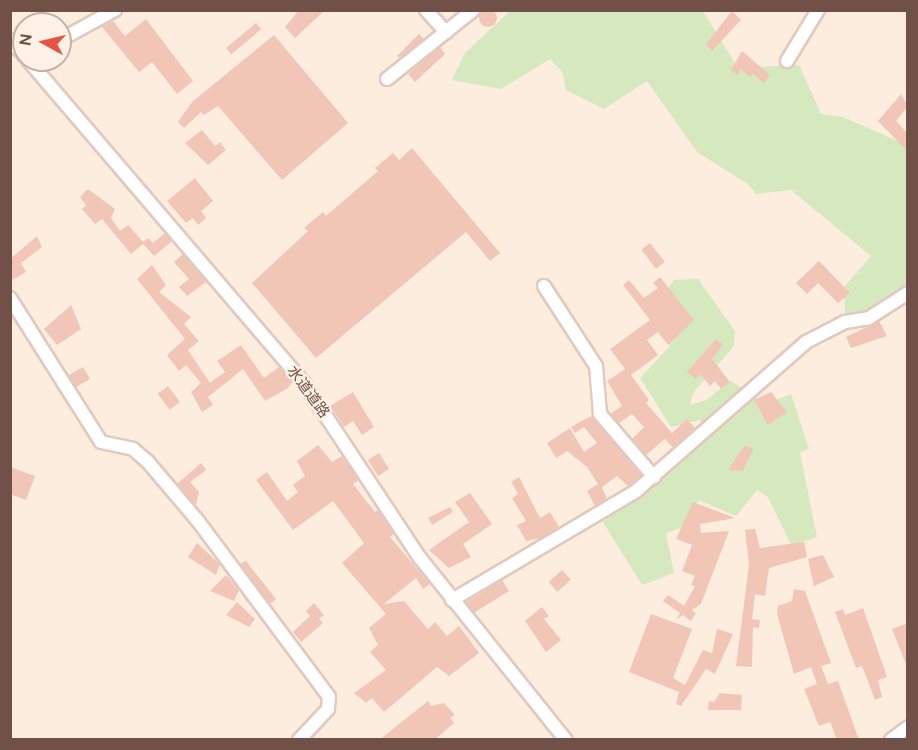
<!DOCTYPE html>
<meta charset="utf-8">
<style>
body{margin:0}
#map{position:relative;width:918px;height:750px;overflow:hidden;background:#fceddf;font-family:"DM Sans","Noto Sans JP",sans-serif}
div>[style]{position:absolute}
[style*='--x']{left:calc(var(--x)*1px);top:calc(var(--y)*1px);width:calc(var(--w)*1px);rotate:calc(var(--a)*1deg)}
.green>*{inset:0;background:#d5e8be}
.building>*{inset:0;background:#f1c6b7;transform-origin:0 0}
.round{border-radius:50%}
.roads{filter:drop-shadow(2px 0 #e1cabe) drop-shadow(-2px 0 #e1cabe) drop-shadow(0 2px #e1cabe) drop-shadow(0 -2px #e1cabe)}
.minor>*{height:12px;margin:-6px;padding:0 6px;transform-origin:6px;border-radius:6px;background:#fff}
span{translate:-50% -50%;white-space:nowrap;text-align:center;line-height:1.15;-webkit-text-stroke:4.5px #fff1e5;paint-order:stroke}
.street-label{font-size:15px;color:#715147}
.frame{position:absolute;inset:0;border:12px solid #715147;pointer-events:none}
.north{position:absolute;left:12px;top:12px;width:60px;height:60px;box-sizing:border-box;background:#fff1e5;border:2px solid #c6b1a6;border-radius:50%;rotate:278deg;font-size:16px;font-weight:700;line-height:24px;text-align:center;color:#715147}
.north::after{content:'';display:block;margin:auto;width:21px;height:27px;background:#e65344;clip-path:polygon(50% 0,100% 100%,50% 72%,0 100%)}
</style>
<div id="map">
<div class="green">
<div style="clip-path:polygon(510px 11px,703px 11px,738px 68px,799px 65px,821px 114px,843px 117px,907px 145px,907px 284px,869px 318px,845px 322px,844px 287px,871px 256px,791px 190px,756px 194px,748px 184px,697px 152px,647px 81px,604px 109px,566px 90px,563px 73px,550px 59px,501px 89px,452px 80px,465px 53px)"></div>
<div style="clip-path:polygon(698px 279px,735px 331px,734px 346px,693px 393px,690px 405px,706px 400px,731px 381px,766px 404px,791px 394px,809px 449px,800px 452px,817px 537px,791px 545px,768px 497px,757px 490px,736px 516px,699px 500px,681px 528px,666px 533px,674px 573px,642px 585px,603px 522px,694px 451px,701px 420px,671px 427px,640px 378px,670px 346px,661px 299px,674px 280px)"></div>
</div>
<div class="building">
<div class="round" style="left:479px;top:9px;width:18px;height:18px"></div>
<div style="clip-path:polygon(299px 10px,325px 10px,295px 38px,285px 27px)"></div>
<div style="clip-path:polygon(732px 11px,741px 20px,712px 51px,706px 44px)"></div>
<div style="clip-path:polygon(146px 19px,193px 81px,177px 94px,152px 62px,139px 72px,102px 27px,113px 21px,125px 36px)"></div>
<div style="left:256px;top:23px;width:8px;height:39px;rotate:50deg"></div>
<div style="left:419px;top:34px;width:7px;height:31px;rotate:45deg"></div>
<div style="clip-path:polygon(274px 35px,348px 123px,282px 180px,218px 106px,204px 115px,201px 112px,184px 128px,178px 122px,192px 102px)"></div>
<div style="clip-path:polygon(440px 47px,445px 54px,415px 82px,408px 74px)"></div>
<div style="clip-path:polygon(742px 51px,770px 75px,764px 83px,753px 74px,750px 77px,741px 69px,737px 75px,731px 70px)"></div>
<div style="clip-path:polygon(901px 94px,908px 106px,896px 121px,908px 134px,908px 152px,878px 121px)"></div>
<div style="clip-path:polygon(202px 130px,215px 146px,220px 142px,226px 150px,208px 165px,185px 143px)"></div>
<div style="clip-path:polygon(412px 148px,500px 253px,490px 261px,466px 232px,316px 358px,252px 283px,308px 231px,304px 228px,323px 212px,326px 216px,378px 171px,375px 168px,393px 153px,399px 160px)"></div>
<div style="clip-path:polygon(195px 178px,213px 201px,201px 211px,206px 218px,198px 225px,193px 218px,186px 223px,167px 201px)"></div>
<div style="clip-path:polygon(88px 189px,115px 209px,111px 218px,120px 231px,128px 225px,143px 242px,148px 238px,153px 243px,165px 233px,172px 241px,154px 256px,143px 244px,131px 254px,102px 219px,95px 224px,82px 209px,86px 205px,80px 197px)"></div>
<div style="clip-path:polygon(37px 236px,42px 247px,21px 263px,26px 272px,10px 281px,10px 259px)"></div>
<div style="left:650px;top:243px;width:24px;height:11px;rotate:52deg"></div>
<div style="clip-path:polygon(183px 254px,206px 282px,187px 296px,179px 287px,189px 279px,174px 262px)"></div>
<div style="clip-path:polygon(819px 261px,850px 293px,838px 303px,818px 283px,807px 294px,796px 283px)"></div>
<div style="clip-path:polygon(152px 265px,166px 285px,159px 292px,191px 317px,184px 324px,199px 341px,188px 350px,210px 383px,225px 372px,217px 361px,241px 345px,264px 378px,279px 367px,292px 382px,288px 388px,265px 401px,243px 369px,208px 397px,213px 405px,202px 412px,191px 392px,201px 383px,186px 365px,179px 371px,167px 355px,185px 339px,137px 279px)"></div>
<div style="clip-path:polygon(660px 277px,694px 320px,668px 345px,658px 332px,647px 340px,658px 355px,631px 375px,649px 400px,646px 403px,672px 433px,687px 419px,695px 428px,673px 448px,665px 439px,646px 455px,632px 439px,644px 427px,632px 414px,619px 423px,610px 414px,622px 406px,607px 381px,625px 369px,610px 349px,650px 320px,623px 285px,629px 280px,644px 298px,658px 288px,653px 283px)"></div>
<div style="clip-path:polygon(71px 305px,81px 329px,57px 345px,44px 329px)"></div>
<div style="clip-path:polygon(879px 321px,887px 336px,851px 348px,846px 337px)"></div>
<div style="clip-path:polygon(716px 339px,723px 344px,712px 359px,730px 382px,721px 389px,715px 381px,710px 386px,700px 374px,696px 379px,687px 372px)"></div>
<div style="left:83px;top:367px;width:14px;height:17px;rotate:60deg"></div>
<div style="left:168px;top:386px;width:20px;height:13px;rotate:53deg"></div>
<div style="clip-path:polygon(353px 392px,374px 427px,362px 435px,353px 421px,344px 427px,330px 406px)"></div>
<div style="clip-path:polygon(771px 392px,787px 412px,768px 425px,754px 400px)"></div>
<div style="clip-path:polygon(591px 416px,642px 475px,628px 486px,617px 476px,602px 487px,607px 499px,595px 506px,587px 491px,598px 484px,587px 467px,567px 451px,556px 458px,547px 443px,570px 428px,584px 452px,597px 443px,584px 427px,575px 433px,571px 427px)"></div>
<div style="clip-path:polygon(318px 445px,332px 462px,342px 456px,359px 480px,353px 484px,375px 512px,378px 510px,394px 534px,390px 537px,430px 584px,423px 589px,416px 578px,384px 604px,404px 601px,428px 629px,435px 622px,447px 636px,459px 626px,479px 653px,449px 676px,437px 667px,384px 712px,372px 698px,366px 703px,354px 693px,386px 670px,370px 652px,378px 645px,369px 628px,386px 614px,342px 563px,364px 543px,333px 501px,293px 530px,256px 480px,267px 472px,287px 501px,298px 492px,293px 485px,305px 476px,297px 461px)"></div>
<div style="clip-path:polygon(745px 445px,753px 449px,743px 471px,728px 470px)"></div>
<div style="left:379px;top:453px;width:19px;height:13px;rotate:58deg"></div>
<div style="clip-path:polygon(201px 463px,206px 470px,190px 482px,199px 492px,196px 505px,177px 484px)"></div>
<div style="clip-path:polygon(10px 467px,35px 476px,26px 500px,10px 494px)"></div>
<div style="clip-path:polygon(519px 477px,540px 518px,550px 512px,559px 527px,541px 538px,526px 541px,517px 525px,526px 521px,512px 498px,518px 494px,511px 482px)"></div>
<div style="clip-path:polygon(470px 493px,492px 524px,463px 544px,471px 557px,449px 568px,429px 550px,469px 522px,455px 502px)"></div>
<div style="clip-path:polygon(693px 502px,735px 518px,700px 524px,701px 533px,729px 531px,701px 604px,692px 610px,696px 613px,691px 621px,683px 615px,676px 620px,680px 613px,663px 601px,668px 595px,684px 606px,695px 586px,691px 585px,695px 576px,682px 571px,692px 545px,676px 539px)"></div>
<div style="clip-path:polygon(450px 507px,453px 512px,432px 525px,428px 518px)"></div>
<div style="clip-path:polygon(755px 529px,760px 548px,804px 542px,807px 557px,769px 568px,765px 596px,755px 594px,752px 619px,760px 620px,759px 628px,753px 627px,752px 667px,736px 666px,749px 565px,745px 530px)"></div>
<div style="clip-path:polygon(197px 543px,220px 564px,216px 575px,188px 557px)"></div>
<div style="clip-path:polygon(823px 555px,834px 577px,814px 586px,808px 559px)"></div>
<div style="clip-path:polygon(246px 561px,276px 599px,270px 604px,240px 564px)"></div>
<div style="left:562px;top:570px;width:13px;height:18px;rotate:48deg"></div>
<div style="clip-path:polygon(226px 575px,239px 590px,234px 601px,210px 591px)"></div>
<div style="left:502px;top:580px;width:13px;height:42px;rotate:58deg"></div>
<div style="clip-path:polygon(794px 589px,805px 591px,831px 663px,821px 666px,828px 684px,838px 681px,859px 740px,837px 740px,830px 722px,819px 726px,804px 689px,817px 684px,811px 667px,794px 674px,777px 614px,778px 606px,792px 601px)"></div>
<div style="clip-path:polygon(237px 602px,255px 619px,249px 627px,226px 615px)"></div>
<div style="clip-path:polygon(314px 603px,324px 615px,319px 619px,323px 623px,301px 642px,293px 632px,310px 616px,306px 611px)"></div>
<div style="clip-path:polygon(542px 607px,549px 616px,544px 619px,561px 640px,546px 652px,525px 621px)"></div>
<div style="clip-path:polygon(863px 608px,887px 677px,878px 680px,882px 697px,875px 700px,862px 666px,856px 668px,835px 612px,843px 609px,845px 615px)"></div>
<div style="clip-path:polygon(651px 614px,692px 629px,673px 678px,685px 685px,703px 650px,712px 653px,717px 629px,733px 634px,715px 674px,706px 669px,681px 706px,676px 704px,679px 692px,629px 672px)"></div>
<div style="clip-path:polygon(908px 623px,908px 667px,907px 667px,892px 629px)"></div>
<div style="clip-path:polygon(720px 693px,742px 695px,741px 710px,708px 710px,709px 701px,714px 702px)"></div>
<div style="clip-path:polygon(428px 701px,431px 706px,444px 703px,455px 715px,450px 718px,454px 723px,434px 740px,379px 740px)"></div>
</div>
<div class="roads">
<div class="minor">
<div style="--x:426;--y:10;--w:30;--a:48"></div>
<div style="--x:10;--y:40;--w:21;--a:47"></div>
<div style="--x:60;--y:40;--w:63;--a:-28.6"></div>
<div style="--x:28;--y:60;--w:425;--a:49.5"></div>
<div style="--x:304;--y:383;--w:210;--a:56.5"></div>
<div style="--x:420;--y:558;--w:233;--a:51.3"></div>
<div style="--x:787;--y:61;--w:60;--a:-58.7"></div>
<div style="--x:387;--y:79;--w:110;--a:-38.7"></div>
<div style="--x:544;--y:286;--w:95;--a:57"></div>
<div style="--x:596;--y:366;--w:48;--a:85.2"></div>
<div style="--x:600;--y:414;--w:83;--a:49.4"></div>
<div style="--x:10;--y:298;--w:170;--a:57.7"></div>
<div style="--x:101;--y:442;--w:33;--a:12"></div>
<div style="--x:133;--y:449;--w:20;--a:41"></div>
<div style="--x:148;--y:462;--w:77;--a:49.7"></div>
<div style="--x:198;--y:521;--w:219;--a:53.3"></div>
<div style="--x:329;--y:697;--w:12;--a:95"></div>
<div style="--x:328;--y:709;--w:42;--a:133.1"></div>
<div style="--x:452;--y:600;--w:214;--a:-30.6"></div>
<div style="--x:636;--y:491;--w:226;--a:-41.2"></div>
<div style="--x:806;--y:342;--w:44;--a:-27.1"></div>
<div style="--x:845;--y:322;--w:24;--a:-9"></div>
<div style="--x:869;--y:318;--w:46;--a:-32.7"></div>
<div style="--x:891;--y:740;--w:21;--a:-37"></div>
</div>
</div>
<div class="street-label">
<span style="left:308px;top:392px;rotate:54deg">水道道路</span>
</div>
<div class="frame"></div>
<div class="north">N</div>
</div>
